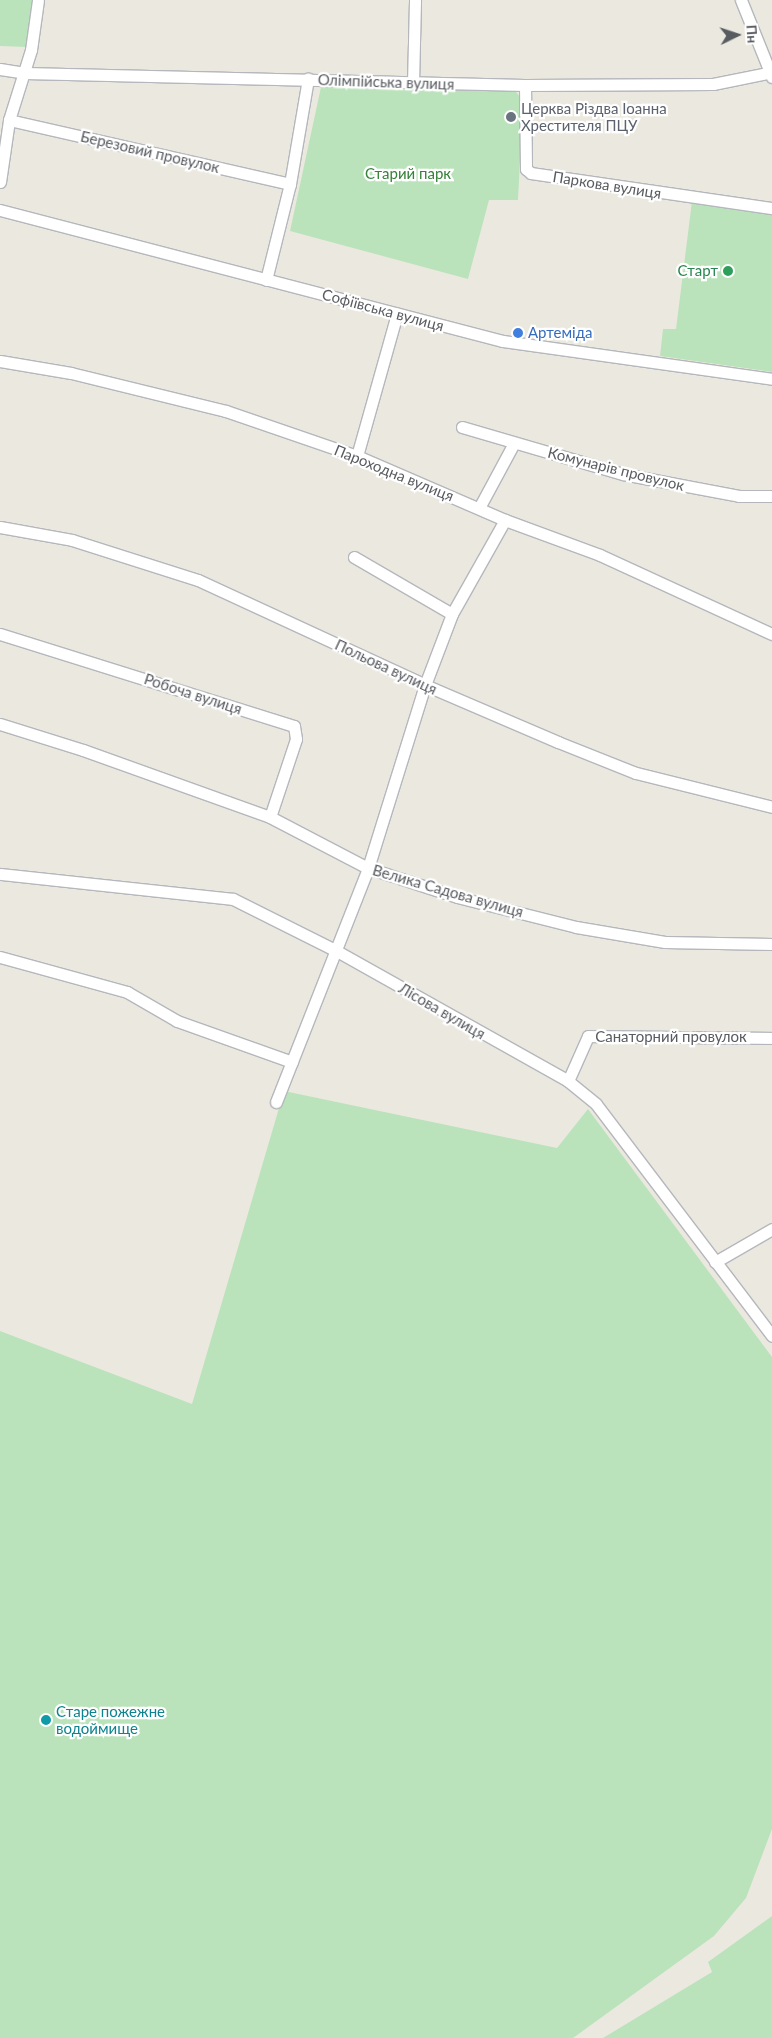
<!DOCTYPE html>
<meta charset="utf-8">
<style>
body{margin:0}
#map{position:relative;width:772px;height:2038px;overflow:hidden;background:#ebe9df;font-family:Lato,sans-serif}
div>[style]{position:absolute}
[style*='--x']{left:calc(var(--x)*1px);top:calc(var(--y)*1px);width:calc(var(--w)*1px);rotate:calc(var(--a)*1deg)}
.green>*{inset:0;background:#bbe3bb}
.roads{filter:drop-shadow(1px 0 #b5b7bc) drop-shadow(-1px 0 #b5b7bc) drop-shadow(0 1px #b5b7bc) drop-shadow(0 -1px #b5b7bc)}
.minor>*{height:11px;margin:-5.5px;padding:0 5.5px;transform-origin:5.5px;border-radius:5.5px;background:#fff}
.dots>*{width:14px;height:14px;translate:-50% -50%;box-sizing:border-box;border:2px solid #fff;border-radius:50%}
span{translate:-50% -50%;white-space:nowrap;text-align:center;line-height:1.15;-webkit-text-stroke:4.5px #fff;paint-order:stroke}
.street-label{font-size:15px;color:#585b60}
.worship-label{font-size:15px;color:#5b616d}
.left{translate:0 -50%;text-align:left}
.park-label{font-size:15px;color:#35823a}
.leisure-label{font-size:15px;color:#27864d}
.right{translate:-100% -50%;text-align:right}
.shop-label{font-size:15px;color:#366cbe}
.culture-label{font-size:15px;color:#0d838f}
.north{position:absolute;left:712px;top:10px;width:50px;height:50px;-webkit-text-stroke:4px #fff;paint-order:stroke;rotate:86deg;font-size:14px;font-weight:700;line-height:20px;text-align:center;color:#585b60}
.north::after{content:'';display:block;margin:auto;width:18px;height:22px;background:#585b60;clip-path:polygon(50% 0,100% 100%,50% 72%,0 100%)}
</style>
<div id="map">
<div class="green">
<div style="clip-path:polygon(0 0,32px 0,27px 47px,0 46px)"></div>
<div style="clip-path:polygon(321px 87px,514px 89px,523px 101px,518px 200px,489px 200px,468px 279px,290px 231px)"></div>
<div style="clip-path:polygon(692px 201px,772px 212px,772px 372px,660px 356px,663px 329px,676px 329px)"></div>
<div style="clip-path:polygon(284px 1091px,557px 1148px,588px 1109px,772px 1357px,772px 1829px,746px 1898px,714px 1936px,573px 2038px,0 2038px,0 1331px,192px 1404px)"></div>
<div style="clip-path:polygon(772px 1916px,772px 2038px,603px 2038px,712px 1972px,708px 1962px)"></div>
</div>
<div class="roads">
<div class="minor">
<div style="--x:741;--y:0;--w:83;--a:68.1"></div>
<div style="--x:0;--y:69;--w:25;--a:9"></div>
<div style="--x:25;--y:73;--w:500;--a:1.37"></div>
<div style="--x:525;--y:85;--w:188;--a:-0.3"></div>
<div style="--x:713;--y:84;--w:60;--a:-11.5"></div>
<div style="--x:413;--y:83;--w:83;--a:-88.6"></div>
<div style="--x:525;--y:85;--w:84;--a:89.3"></div>
<div style="--x:526;--y:169;--w:6;--a:39"></div>
<div style="--x:531;--y:173;--w:244;--a:8.3"></div>
<div style="--x:9;--y:120;--w:288;--a:12.8"></div>
<div style="--x:0;--y:182;--w:63;--a:-81.7"></div>
<div style="--x:9;--y:120;--w:73;--a:-72.6"></div>
<div style="--x:31;--y:50;--w:50;--a:-82"></div>
<div style="--x:0;--y:210;--w:520;--a:14.6"></div>
<div style="--x:503;--y:341;--w:272;--a:8"></div>
<div style="--x:266;--y:280;--w:99;--a:-76"></div>
<div style="--x:290;--y:184;--w:107;--a:-80.3"></div>
<div style="--x:0;--y:361;--w:72;--a:9.6"></div>
<div style="--x:71;--y:373;--w:160;--a:13.8"></div>
<div style="--x:226;--y:411;--w:139;--a:19"></div>
<div style="--x:357;--y:456;--w:161;--a:23.4"></div>
<div style="--x:505;--y:520;--w:101;--a:20.2"></div>
<div style="--x:600;--y:555;--w:189;--a:24.7"></div>
<div style="--x:462;--y:427;--w:168;--a:16.3"></div>
<div style="--x:623;--y:474;--w:118;--a:10.7"></div>
<div style="--x:739;--y:496;--w:33;--a:0"></div>
<div style="--x:357;--y:456;--w:148;--a:-74.3"></div>
<div style="--x:479;--y:508;--w:74;--a:-61.7"></div>
<div style="--x:0;--y:527;--w:73;--a:10.2"></div>
<div style="--x:72;--y:540;--w:132;--a:17.6"></div>
<div style="--x:198;--y:580;--w:250;--a:24.8"></div>
<div style="--x:425;--y:685;--w:145;--a:23.2"></div>
<div style="--x:558;--y:742;--w:84;--a:21.7"></div>
<div style="--x:636;--y:773;--w:140;--a:14"></div>
<div style="--x:354;--y:557;--w:113;--a:30.2"></div>
<div style="--x:0;--y:634;--w:308;--a:17.4"></div>
<div style="--x:294;--y:726;--w:13;--a:81"></div>
<div style="--x:296;--y:739;--w:82;--a:108.4"></div>
<div style="--x:0;--y:724;--w:87;--a:17.4"></div>
<div style="--x:83;--y:750;--w:199;--a:19.7"></div>
<div style="--x:270;--y:817;--w:110;--a:27.5"></div>
<div style="--x:368;--y:868;--w:94;--a:18"></div>
<div style="--x:457;--y:897;--w:123;--a:14.1"></div>
<div style="--x:576;--y:927;--w:90;--a:9.6"></div>
<div style="--x:665;--y:942;--w:107;--a:1.1"></div>
<div style="--x:0;--y:874;--w:234;--a:6.1"></div>
<div style="--x:233;--y:899;--w:114;--a:26.6"></div>
<div style="--x:335;--y:950;--w:267;--a:29.3"></div>
<div style="--x:568;--y:1081;--w:36;--a:39"></div>
<div style="--x:596;--y:1104;--w:291;--a:52.8"></div>
<div style="--x:0;--y:957;--w:132;--a:15.4"></div>
<div style="--x:127;--y:992;--w:58;--a:30.1"></div>
<div style="--x:177;--y:1021;--w:122;--a:19.6"></div>
<div style="--x:568;--y:1081;--w:49;--a:-66"></div>
<div style="--x:588;--y:1036;--w:184;--a:0.6"></div>
<div style="--x:276;--y:1102;--w:251;--a:-68.5"></div>
<div style="--x:368;--y:868;--w:192;--a:-72.7"></div>
<div style="--x:425;--y:685;--w:76;--a:-69.2"></div>
<div style="--x:452;--y:614;--w:108;--a:-60.6"></div>
<div style="--x:715;--y:1262;--w:66;--a:-30.1"></div>
</div>
</div>
<div class="dots">
<div style="left:511px;top:117px;background:#6b7280"></div>
<div style="left:728px;top:271px;background:#2e9e5b"></div>
<div style="left:518px;top:333px;background:#3f7fe0"></div>
<div style="left:46px;top:1720px;background:#0f9aa8"></div>
</div>
<div class="street-label">
<span style="left:386px;top:82px;rotate:2deg">Олімпійська вулиця</span>
<span style="left:150px;top:152px;rotate:13deg">Березовий провулок</span>
<span style="left:607px;top:185px;rotate:9deg">Паркова вулиця</span>
<span style="left:383px;top:310px;rotate:15deg">Софіївська вулиця</span>
<span style="left:616px;top:469px;rotate:14deg">Комунарів провулок</span>
<span style="left:394px;top:473px;rotate:22deg">Пароходна вулиця</span>
<span style="left:386px;top:667px;rotate:25deg">Польова вулиця</span>
<span style="left:193px;top:694px;rotate:18deg">Робоча вулиця</span>
<span style="left:448px;top:891px;rotate:16deg">Велика Садова вулиця</span>
<span style="left:442px;top:1011px;rotate:30deg">Лісова вулиця</span>
<span style="left:671px;top:1037px">Санаторний провулок</span>
</div>
<div class="worship-label">
<span class="left" style="left:521px;top:117px">Церква Різдва Іоанна<br>Хрестителя ПЦУ</span>
</div>
<div class="park-label">
<span style="left:408px;top:174px">Старий парк</span>
</div>
<div class="leisure-label">
<span class="right" style="left:718px;top:271px">Старт</span>
</div>
<div class="shop-label">
<span class="left" style="left:528px;top:333px">Артеміда</span>
</div>
<div class="culture-label">
<span class="left" style="left:56px;top:1720px">Старе пожежне<br>водоймище</span>
</div>
<div class="north">Пн</div>
</div>
